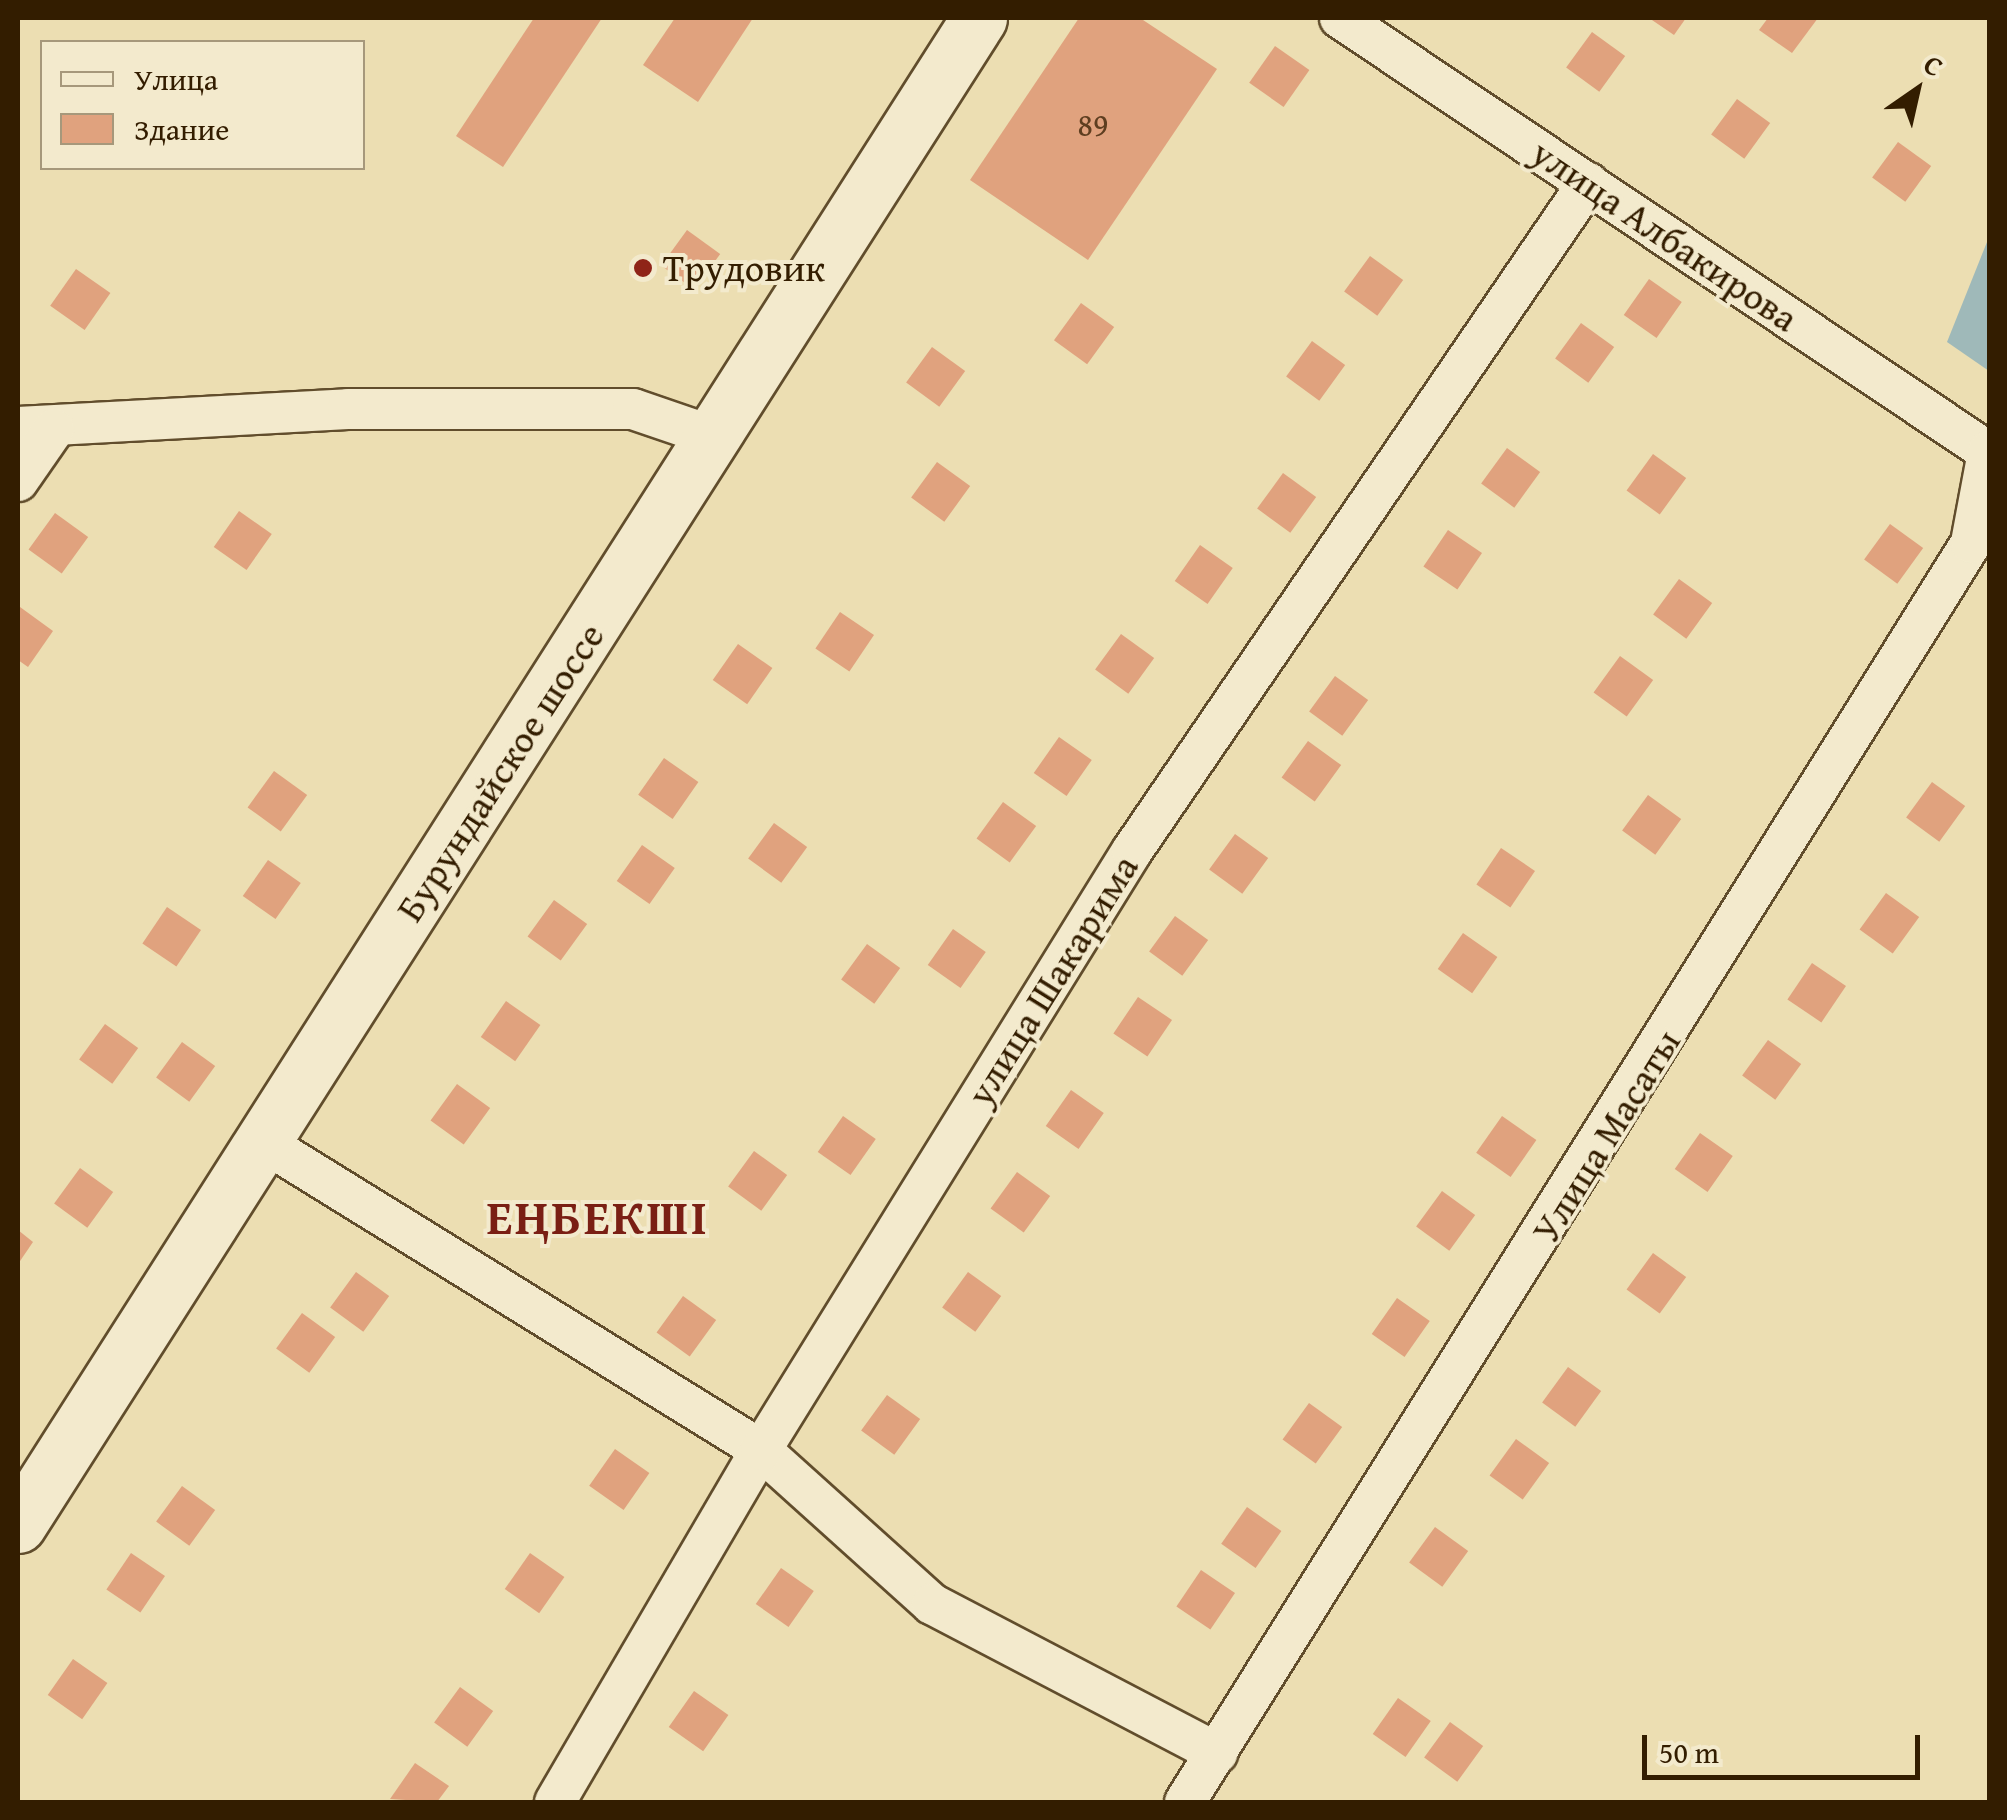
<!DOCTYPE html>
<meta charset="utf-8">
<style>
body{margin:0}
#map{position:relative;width:2007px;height:1820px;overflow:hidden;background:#ecdeb2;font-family:"Gentium Book Plus",serif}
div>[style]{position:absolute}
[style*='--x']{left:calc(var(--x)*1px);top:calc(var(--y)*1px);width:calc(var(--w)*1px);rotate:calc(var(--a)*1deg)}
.water>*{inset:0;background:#9fb9b9}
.building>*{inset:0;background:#e0a27e;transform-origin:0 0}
.roads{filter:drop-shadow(2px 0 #614d2c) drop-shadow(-2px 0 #614d2c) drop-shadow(0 2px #614d2c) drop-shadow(0 -2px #614d2c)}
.minor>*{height:40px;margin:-20px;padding:0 20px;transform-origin:20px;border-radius:20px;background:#f3eacd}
.secondary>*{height:55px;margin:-27.5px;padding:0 27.5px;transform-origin:27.5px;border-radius:27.5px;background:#f3eacd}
.dots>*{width:28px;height:28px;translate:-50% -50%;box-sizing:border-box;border:5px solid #f3eacd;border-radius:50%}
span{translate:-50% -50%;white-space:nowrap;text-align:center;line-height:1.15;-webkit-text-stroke:8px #f3eacd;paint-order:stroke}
.number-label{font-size:32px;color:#5e3e20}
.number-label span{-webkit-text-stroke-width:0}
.street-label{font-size:38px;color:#331d00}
.poi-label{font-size:38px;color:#331d00}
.left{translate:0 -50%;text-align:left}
.district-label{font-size:48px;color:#7a1f14;font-weight:700;letter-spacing:2.5px}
.frame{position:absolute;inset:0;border:20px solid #331d00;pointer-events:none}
.legend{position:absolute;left:40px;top:40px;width:325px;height:130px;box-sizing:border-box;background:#f3eacd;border:2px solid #a6987b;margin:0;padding:12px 18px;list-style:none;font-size:30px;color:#331d00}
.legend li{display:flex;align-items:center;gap:20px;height:50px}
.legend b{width:50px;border:2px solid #a6987b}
.north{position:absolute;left:1867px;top:40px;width:100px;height:100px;-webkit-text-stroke:8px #f3eacd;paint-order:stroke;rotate:34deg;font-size:28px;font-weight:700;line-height:40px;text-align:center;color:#331d00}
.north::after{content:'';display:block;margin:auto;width:35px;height:45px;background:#331d00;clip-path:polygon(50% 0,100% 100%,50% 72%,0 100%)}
.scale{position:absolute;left:1642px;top:1735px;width:278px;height:45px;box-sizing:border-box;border:5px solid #331d00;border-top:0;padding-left:12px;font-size:30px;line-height:35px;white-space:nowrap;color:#331d00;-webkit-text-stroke:8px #f3eacd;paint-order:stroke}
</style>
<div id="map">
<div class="water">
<div style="clip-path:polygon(1989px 237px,1989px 371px,1947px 342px)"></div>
</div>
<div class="building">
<div style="clip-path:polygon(534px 18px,602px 18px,503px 167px,456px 136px)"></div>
<div style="clip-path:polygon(675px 18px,753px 18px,698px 102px,643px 65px)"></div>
<div style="clip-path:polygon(1079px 18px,1140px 18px,1217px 69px,1088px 260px,970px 180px)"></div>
<div style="clip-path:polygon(1649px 18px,1686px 18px,1674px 35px)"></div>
<div style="clip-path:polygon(1768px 18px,1818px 18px,1792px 53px,1759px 30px)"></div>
<div style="left:1592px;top:32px;width:41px;height:44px;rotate:36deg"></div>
<div style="left:1275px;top:46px;width:42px;height:45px;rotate:35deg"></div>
<div style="left:1737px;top:99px;width:41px;height:44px;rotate:36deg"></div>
<div style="left:1898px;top:142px;width:41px;height:44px;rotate:36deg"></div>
<div style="left:687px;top:230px;width:41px;height:44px;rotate:36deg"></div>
<div style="left:1370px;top:256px;width:41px;height:44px;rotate:36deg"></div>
<div style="left:76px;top:269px;width:42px;height:45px;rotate:35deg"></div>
<div style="left:1649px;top:279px;width:40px;height:44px;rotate:35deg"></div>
<div style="left:1081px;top:303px;width:41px;height:46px;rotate:36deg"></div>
<div style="left:1581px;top:323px;width:41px;height:44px;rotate:36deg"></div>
<div style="left:1312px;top:341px;width:41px;height:44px;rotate:36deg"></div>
<div style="left:932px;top:347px;width:41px;height:44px;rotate:36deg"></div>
<div style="left:1507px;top:448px;width:41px;height:44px;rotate:36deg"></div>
<div style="left:1653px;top:454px;width:41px;height:45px;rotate:36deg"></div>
<div style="left:937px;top:462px;width:41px;height:44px;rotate:36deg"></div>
<div style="left:1283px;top:473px;width:41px;height:44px;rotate:36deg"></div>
<div style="left:239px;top:511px;width:40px;height:44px;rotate:35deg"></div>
<div style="left:55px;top:513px;width:41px;height:45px;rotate:36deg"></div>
<div style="left:1890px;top:524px;width:41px;height:44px;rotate:36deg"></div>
<div style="left:1448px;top:530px;width:41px;height:44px;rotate:34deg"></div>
<div style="left:1200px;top:545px;width:40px;height:44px;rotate:35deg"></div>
<div style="left:1679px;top:579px;width:41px;height:44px;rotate:36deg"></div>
<div style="clip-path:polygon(20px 607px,53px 631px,28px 667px,18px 660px)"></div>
<div style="left:840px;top:612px;width:41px;height:44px;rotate:34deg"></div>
<div style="left:1121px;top:634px;width:41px;height:44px;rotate:36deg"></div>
<div style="left:738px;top:644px;width:42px;height:44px;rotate:35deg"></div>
<div style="left:1620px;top:656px;width:41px;height:45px;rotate:36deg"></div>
<div style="left:1335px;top:676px;width:41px;height:44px;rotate:36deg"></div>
<div style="left:1059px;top:737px;width:40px;height:44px;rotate:35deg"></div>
<div style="left:1308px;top:741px;width:41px;height:45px;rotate:36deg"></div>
<div style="left:664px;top:758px;width:42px;height:45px;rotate:35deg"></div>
<div style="left:274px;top:771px;width:41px;height:45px;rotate:36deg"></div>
<div style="left:1932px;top:782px;width:41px;height:44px;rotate:36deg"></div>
<div style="left:1648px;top:795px;width:41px;height:44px;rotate:36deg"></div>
<div style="left:1003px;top:802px;width:41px;height:45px;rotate:36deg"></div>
<div style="left:774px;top:823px;width:41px;height:44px;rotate:36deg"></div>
<div style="left:1235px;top:834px;width:41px;height:44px;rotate:36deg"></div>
<div style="left:642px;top:845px;width:40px;height:44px;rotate:35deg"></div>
<div style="left:1501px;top:848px;width:41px;height:44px;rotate:34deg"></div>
<div style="left:268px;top:860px;width:40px;height:44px;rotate:35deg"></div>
<div style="left:1886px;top:893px;width:41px;height:45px;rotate:36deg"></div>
<div style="left:554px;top:900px;width:41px;height:45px;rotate:36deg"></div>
<div style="left:167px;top:907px;width:41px;height:44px;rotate:34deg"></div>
<div style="left:1175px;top:916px;width:41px;height:44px;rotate:36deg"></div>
<div style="left:953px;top:929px;width:40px;height:44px;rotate:35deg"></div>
<div style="left:1463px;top:933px;width:42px;height:44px;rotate:35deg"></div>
<div style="left:867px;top:944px;width:41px;height:44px;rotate:36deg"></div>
<div style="left:1812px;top:963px;width:41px;height:44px;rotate:34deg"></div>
<div style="left:1138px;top:997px;width:41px;height:44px;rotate:34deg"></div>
<div style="left:506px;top:1001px;width:42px;height:44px;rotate:35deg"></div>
<div style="left:105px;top:1024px;width:41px;height:44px;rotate:36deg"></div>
<div style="left:1768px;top:1040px;width:41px;height:44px;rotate:36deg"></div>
<div style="left:182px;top:1042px;width:41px;height:44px;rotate:36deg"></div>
<div style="left:457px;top:1084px;width:41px;height:45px;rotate:36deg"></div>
<div style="left:1071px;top:1090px;width:40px;height:44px;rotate:35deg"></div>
<div style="left:843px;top:1116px;width:40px;height:44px;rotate:35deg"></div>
<div style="left:1502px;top:1116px;width:42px;height:45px;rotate:35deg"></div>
<div style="left:1700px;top:1133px;width:40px;height:44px;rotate:35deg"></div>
<div style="left:754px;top:1151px;width:41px;height:44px;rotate:36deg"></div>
<div style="left:80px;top:1168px;width:41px;height:44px;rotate:36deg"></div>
<div style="left:1017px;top:1172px;width:41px;height:45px;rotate:36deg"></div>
<div style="left:1442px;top:1191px;width:41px;height:44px;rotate:36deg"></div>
<div style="clip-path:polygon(18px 1230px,33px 1242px,18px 1264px)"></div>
<div style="left:1653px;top:1253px;width:41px;height:45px;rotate:36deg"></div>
<div style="left:356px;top:1272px;width:41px;height:44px;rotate:36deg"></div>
<div style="left:968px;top:1272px;width:41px;height:44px;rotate:36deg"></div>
<div style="left:683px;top:1296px;width:41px;height:45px;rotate:36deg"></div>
<div style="left:1397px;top:1298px;width:40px;height:44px;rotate:35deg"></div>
<div style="left:302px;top:1313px;width:41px;height:44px;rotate:36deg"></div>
<div style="left:1568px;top:1367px;width:41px;height:44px;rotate:36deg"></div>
<div style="left:887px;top:1395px;width:41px;height:44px;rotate:36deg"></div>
<div style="left:1309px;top:1403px;width:41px;height:45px;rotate:36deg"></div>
<div style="left:1516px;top:1439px;width:41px;height:45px;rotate:36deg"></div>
<div style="left:615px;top:1449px;width:42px;height:45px;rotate:35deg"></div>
<div style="left:182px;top:1486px;width:41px;height:44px;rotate:36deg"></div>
<div style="left:1247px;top:1507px;width:42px;height:45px;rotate:35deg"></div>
<div style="left:1435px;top:1527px;width:41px;height:44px;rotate:36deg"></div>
<div style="left:131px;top:1553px;width:41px;height:44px;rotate:34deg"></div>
<div style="left:530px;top:1553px;width:42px;height:44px;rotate:35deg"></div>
<div style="left:781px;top:1568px;width:40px;height:44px;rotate:35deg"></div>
<div style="left:1201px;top:1570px;width:41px;height:44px;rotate:34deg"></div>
<div style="left:73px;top:1659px;width:42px;height:44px;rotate:35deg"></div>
<div style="left:460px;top:1687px;width:41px;height:44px;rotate:36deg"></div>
<div style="left:694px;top:1691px;width:42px;height:44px;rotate:35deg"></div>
<div style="left:1398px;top:1698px;width:40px;height:44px;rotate:35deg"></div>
<div style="left:1450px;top:1722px;width:41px;height:44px;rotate:36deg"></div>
<div style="clip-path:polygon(415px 1763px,449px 1786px,437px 1802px,390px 1799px)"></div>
</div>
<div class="roads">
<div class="minor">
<div style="--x:1340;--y:18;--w:782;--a:33.79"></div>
<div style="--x:18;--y:427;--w:330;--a:-3.1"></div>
<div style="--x:348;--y:409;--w:285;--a:0"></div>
<div style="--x:633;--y:409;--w:87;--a:18.9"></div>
<div style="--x:18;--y:481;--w:63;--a:-55.3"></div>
<div style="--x:263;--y:1142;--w:586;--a:31.74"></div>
<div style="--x:761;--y:1450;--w:230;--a:42"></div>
<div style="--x:932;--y:1604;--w:322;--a:27.6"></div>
<div style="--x:555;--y:1802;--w:408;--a:-59.7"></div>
<div style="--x:761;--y:1450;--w:705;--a:-58.23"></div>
<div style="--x:1132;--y:851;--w:809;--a:-55.68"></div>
<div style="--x:1185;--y:1802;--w:1484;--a:-58.02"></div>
<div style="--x:1971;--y:543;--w:93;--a:-79.4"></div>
</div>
<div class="secondary">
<div style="--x:18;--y:1525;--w:1787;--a:-57.47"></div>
</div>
</div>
<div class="dots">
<div style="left:643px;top:268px;background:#8f2418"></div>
</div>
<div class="number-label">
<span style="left:1093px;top:125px">89</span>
</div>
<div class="street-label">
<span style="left:1665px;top:235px;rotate:34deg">улица Албакирова</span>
<span style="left:500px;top:772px;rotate:-57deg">Бурундайское шоссе</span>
<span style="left:1052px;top:980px;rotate:-58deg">улица Шакарима</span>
<span style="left:1606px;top:1136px;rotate:-58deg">Улица Масаты</span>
</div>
<div class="poi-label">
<span class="left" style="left:663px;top:268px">Трудовик</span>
</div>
<div class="district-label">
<span style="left:598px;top:1217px">ЕҢБЕКШІ</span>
</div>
<div class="frame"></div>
<ul class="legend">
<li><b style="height:12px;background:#f3eacd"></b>Улица</li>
<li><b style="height:28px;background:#e0a27e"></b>Здание</li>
</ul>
<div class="north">С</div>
<div class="scale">50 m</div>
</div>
